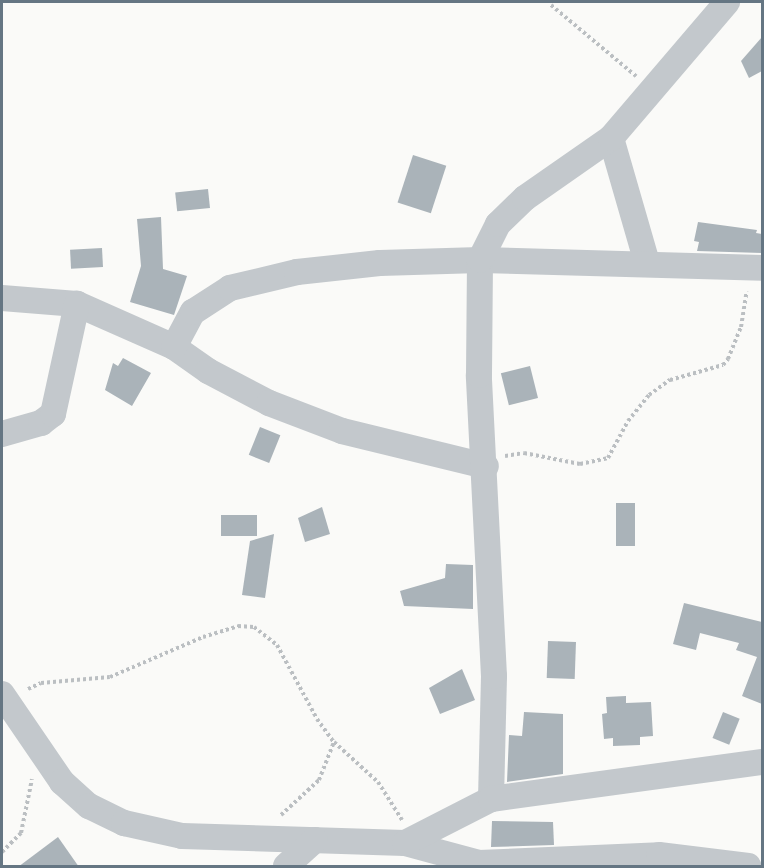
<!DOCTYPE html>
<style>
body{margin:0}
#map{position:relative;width:764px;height:868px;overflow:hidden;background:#fafaf8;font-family:"Source Sans 3",sans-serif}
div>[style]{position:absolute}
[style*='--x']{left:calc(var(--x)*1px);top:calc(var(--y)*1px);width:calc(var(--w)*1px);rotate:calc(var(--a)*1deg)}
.building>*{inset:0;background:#aab3b9;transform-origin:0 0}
.path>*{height:4px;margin-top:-2px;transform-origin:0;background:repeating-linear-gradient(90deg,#bbbfc2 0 3px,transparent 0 6px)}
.minor>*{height:26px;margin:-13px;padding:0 13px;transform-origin:13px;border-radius:13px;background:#c3c8cc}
span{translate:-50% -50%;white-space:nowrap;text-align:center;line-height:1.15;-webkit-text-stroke:6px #fff;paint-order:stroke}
.frame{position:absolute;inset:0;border:3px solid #657683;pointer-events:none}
</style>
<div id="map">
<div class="building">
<div style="clip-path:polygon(762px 37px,762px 71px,749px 78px,741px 61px)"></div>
<div style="left:413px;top:155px;width:35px;height:50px;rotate:18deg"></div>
<div style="left:208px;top:189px;width:19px;height:33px;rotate:84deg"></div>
<div style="clip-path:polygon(161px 217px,163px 269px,187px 276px,174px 315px,130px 302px,141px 266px,137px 219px)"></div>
<div style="clip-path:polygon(698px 222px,757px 230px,756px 233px,762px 234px,762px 253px,697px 251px,699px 242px,694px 241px)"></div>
<div style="left:102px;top:248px;width:19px;height:32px;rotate:87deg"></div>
<div style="clip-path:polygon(123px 358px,151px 373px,132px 406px,105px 390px,113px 363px,118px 366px)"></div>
<div style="left:530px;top:366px;width:33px;height:30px;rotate:76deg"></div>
<div style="left:260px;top:427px;width:22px;height:30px;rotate:22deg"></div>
<div style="left:616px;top:503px;width:19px;height:43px"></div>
<div style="clip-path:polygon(322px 507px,330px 534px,305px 542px,298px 518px)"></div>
<div style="left:221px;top:515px;width:36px;height:21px"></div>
<div style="clip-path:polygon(274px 534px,265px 598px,242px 595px,250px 541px)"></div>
<div style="clip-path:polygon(446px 564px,473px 565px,473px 609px,404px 606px,400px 591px,445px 578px)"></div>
<div style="clip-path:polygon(684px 603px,762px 622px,762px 704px,742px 696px,757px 657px,736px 650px,739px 643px,700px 633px,696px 650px,673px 644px)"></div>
<div style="left:548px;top:641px;width:28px;height:37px;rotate:2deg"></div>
<div style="clip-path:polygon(462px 669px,475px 700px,440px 714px,429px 688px)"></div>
<div style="clip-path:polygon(626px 696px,626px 703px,651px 702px,653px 736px,640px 737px,640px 745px,613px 746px,613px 738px,604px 739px,602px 714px,607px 713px,606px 697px)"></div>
<div style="clip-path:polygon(524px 712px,563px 714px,563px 774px,507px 782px,509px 735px,522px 736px)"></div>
<div style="left:723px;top:712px;width:18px;height:28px;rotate:22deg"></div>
<div style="clip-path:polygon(492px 821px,553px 822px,554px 845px,491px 847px)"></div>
<div style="clip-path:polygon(58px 837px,79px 867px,18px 867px)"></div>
</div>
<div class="path">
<div style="--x:551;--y:5;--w:111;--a:39.9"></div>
<div style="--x:505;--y:456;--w:19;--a:-9"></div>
<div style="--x:524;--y:453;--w:57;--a:11.1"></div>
<div style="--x:580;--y:464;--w:29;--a:-12"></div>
<div style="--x:608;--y:458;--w:42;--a:-61.6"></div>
<div style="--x:628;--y:421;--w:33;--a:-51"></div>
<div style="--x:649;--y:395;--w:26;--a:-36"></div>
<div style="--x:670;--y:380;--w:55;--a:-15.8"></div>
<div style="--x:723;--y:365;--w:8;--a:-50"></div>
<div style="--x:728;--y:359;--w:35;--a:-68"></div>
<div style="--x:741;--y:327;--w:36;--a:-81"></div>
<div style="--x:28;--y:689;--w:14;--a:-25"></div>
<div style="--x:41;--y:683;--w:69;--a:-5"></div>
<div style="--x:110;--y:677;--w:101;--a:-23.3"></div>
<div style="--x:203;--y:637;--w:37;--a:-17"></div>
<div style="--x:238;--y:626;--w:16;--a:4"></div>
<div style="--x:254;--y:627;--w:29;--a:38"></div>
<div style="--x:277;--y:645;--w:84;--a:61.6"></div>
<div style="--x:317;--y:719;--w:29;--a:54"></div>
<div style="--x:334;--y:742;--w:59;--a:42.3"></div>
<div style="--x:378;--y:782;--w:45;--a:57.7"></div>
<div style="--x:281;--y:815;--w:52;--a:-42.6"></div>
<div style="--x:319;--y:780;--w:41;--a:-68.5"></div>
<div style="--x:2;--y:852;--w:27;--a:-45"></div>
<div style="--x:21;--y:833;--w:55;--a:-78.5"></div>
</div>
<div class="minor">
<div style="--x:611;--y:138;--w:130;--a:73.9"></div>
<div style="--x:2;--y:298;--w:75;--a:4.6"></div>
<div style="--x:77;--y:304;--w:106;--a:23.9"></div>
<div style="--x:174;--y:347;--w:42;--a:35.2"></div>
<div style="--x:208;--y:371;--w:69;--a:27.7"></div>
<div style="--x:269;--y:403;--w:78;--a:21"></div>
<div style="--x:342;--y:431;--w:148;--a:13.7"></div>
<div style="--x:174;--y:347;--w:40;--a:-62"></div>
<div style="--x:193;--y:312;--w:44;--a:-33"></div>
<div style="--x:230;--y:288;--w:69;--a:-13.4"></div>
<div style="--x:297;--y:272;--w:83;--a:-6.2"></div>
<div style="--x:380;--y:263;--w:100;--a:-1.7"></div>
<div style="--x:480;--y:260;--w:282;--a:1.6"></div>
<div style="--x:2;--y:434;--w:41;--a:-15.8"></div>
<div style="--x:41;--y:423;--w:15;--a:-37"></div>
<div style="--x:53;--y:414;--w:113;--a:-77.7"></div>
<div style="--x:2;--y:694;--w:107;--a:55.7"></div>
<div style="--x:62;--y:782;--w:36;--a:42"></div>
<div style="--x:89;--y:806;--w:39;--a:26"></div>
<div style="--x:124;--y:823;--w:59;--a:12.6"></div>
<div style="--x:182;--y:836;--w:223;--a:1.8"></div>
<div style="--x:405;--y:843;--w:77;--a:15.1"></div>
<div style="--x:479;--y:863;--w:180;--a:-2.5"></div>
<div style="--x:659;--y:855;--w:90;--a:7"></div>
<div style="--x:491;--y:799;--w:123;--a:-88.6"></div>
<div style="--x:494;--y:676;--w:301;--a:-92.9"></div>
<div style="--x:479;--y:375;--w:115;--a:-89.5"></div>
<div style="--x:480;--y:260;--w:40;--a:-63.4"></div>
<div style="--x:498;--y:224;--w:37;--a:-44"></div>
<div style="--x:525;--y:198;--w:105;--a:-34.9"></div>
<div style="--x:611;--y:138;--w:179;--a:-49.5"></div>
<div style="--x:405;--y:843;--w:97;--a:-27.1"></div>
<div style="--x:491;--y:799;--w:274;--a:-7.8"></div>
<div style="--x:286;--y:866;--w:39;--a:-42"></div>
</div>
<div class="frame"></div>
</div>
